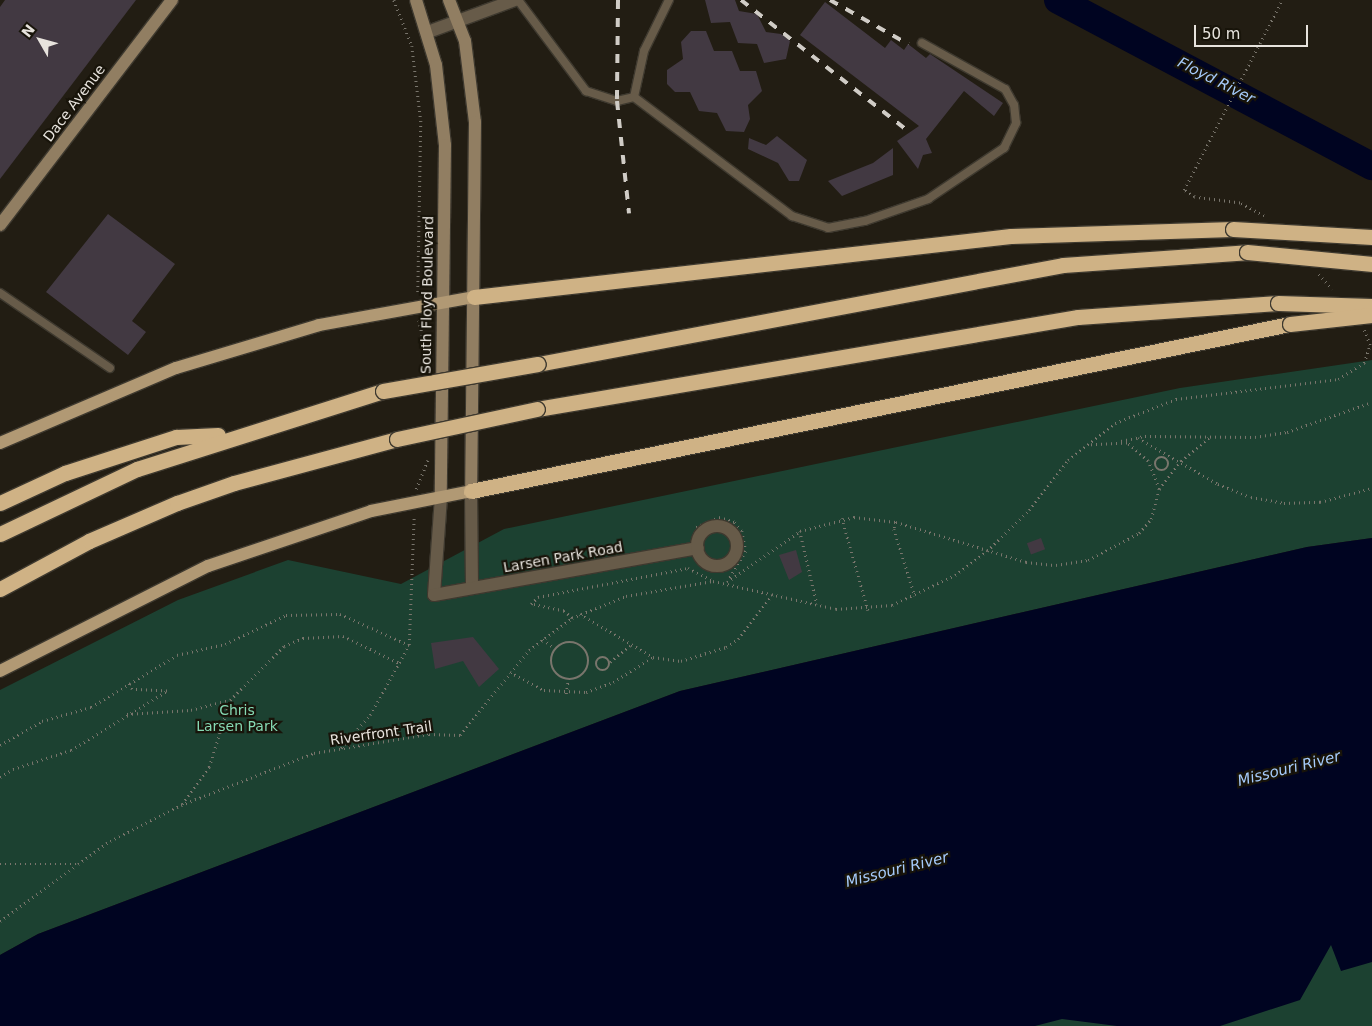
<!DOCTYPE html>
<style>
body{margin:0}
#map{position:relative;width:1372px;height:1026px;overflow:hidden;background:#221d13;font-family:"DejaVu Sans",sans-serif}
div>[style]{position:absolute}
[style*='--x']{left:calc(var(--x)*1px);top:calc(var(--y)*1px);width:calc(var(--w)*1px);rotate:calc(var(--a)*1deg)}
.green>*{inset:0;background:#1c4131}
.water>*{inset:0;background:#000421}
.river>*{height:28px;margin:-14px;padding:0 14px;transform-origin:14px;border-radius:14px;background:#000421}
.building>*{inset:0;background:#423942;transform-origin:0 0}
.path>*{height:2.5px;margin-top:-1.25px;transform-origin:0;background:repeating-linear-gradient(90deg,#79756c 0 1px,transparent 0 5px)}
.path>.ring{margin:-1.25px;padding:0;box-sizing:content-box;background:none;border:2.5px solid #79756c;border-radius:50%}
.roads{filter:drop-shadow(1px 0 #3e392f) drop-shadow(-1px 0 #3e392f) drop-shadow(0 1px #3e392f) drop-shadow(0 -1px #3e392f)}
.lane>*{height:8px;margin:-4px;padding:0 4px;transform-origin:4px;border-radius:4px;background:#675b49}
.street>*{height:12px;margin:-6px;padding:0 6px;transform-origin:6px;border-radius:6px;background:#675b49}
.street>.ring{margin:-6px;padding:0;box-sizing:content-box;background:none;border:12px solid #675b49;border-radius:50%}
.secondary>*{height:12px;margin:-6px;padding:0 6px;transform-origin:6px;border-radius:6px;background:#917e62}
.primary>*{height:12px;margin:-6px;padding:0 6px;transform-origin:6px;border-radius:6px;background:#b19974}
.highway>*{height:15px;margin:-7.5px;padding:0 7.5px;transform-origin:7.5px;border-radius:7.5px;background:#cfb285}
.rail>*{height:4px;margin-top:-2px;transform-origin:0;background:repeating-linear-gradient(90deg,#d0ccc6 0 9px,transparent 0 18px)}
.bridges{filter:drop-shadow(1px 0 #3e392f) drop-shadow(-1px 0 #3e392f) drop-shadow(0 1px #3e392f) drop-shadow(0 -1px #3e392f)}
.highway-bridge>*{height:15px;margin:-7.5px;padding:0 7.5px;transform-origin:7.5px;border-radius:7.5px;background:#cfb285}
span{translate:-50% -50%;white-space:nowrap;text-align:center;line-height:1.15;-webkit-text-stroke:4.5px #18140a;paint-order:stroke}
.street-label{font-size:14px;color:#e7e3dd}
.park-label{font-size:14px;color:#86dab4}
.water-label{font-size:15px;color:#a6cbfb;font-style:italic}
.north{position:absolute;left:15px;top:15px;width:50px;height:50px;-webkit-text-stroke:4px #18140a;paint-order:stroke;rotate:308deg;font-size:14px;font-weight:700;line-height:20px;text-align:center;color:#e7e3dd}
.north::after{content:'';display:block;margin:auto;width:18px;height:22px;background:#e7e3dd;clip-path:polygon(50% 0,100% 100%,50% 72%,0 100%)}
.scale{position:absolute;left:1194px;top:25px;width:114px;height:22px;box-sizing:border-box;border:2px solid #e7e3dd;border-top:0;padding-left:6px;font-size:15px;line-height:18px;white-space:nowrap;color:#e7e3dd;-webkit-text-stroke:4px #18140a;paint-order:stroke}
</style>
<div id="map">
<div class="green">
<div style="clip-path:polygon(1372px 360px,1372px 538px,1307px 547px,680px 691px,38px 934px,0 955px,0 690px,178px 600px,288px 560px,401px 584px,504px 529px,1180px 388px)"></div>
<div style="clip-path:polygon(1372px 900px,1372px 1026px,880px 1026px)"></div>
</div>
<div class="water">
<div style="clip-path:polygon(1372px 538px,1372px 962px,1341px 971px,1331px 945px,1300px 1000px,1220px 1026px,1117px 1026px,1062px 1019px,1035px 1026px,0 1026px,0 955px,38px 934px,680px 691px,1307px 547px)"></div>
</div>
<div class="river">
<div style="--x:1058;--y:0;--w:355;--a:27.9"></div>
</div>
<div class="building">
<div style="clip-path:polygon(5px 0,136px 0,0 179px,0 7px)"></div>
<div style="clip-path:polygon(705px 0,735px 0,739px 11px,757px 14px,766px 32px,781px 34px,790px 41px,786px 59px,764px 63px,757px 44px,738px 43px,730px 22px,711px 23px)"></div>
<div style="clip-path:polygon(825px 2px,885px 48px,891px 40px,904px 50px,908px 44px,926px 58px,930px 54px,1003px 103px,994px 116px,964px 91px,926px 139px,932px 153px,923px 155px,918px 169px,897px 141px,919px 126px,800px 35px)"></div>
<div style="clip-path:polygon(691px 31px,706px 31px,714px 51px,732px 51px,740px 71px,756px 71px,762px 91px,748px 105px,750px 119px,744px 132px,726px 131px,717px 113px,699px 111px,690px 92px,675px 92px,667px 84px,667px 70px,683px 59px,681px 42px)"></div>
<div style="clip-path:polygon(777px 136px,807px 160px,799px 181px,789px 181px,778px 163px,748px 149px,749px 138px,766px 145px)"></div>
<div style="clip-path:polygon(893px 148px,893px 175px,842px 196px,828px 181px,873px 163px)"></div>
<div style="clip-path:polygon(108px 214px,175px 264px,132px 321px,146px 332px,128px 355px,46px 292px)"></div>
<div style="left:1041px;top:538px;width:12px;height:15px;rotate:70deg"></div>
<div style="clip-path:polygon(796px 550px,802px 572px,789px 580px,779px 555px)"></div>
<div style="clip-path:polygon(473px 637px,499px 669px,479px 687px,463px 661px,435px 669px,431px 643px)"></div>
</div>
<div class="path">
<div style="--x:394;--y:0;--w:49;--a:68.6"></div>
<div style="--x:412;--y:46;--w:76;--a:83.2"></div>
<div style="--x:421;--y:121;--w:173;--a:91"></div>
<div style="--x:1264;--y:216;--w:27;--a:-152"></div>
<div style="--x:1240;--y:203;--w:46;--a:-172.6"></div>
<div style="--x:1194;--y:197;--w:12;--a:-145"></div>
<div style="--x:1184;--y:190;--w:214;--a:-62.7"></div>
<div style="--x:1319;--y:274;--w:20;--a:49"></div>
<div style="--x:419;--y:320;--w:39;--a:77"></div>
<div style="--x:1138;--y:438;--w:92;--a:29.9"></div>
<div style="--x:1218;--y:484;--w:35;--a:22"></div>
<div style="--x:1251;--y:497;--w:34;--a:10"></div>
<div style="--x:1284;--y:503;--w:36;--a:-2"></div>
<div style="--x:1320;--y:502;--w:54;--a:-15.1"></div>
<div style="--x:1121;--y:441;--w:25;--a:-12"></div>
<div style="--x:1145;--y:436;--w:110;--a:0.5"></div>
<div style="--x:1255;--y:437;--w:32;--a:-9"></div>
<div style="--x:1287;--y:432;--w:90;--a:-19.4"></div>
<div class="ring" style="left:1155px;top:457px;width:11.5px;height:11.5px"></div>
<div style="--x:416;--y:489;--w:31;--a:-68"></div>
<div style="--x:1159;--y:489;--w:36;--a:-52"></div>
<div style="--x:1181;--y:461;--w:39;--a:-40"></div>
<div style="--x:842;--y:518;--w:96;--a:74.2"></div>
<div style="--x:896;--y:522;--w:7;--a:106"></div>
<div style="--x:894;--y:529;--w:70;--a:72.6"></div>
<div style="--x:696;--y:527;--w:25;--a:-23"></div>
<div style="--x:719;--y:517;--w:17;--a:17"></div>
<div style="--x:735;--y:522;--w:11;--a:52"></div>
<div style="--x:742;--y:531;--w:20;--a:79"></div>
<div style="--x:746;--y:551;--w:33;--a:121"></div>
<div style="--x:800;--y:531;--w:75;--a:76.9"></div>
<div style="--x:727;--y:582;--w:89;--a:-34.9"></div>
<div style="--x:800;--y:531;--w:56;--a:-14.5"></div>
<div style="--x:854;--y:517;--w:42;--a:6.8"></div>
<div style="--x:896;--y:522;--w:136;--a:17.1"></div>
<div style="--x:1026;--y:562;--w:30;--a:6"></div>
<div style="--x:1056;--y:565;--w:32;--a:-9"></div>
<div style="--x:1088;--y:560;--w:58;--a:-27.9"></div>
<div style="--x:1139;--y:533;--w:18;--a:-49"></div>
<div style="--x:1151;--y:519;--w:31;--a:-75"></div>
<div style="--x:1159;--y:489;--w:30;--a:-111"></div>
<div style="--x:1148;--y:461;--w:28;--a:-139"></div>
<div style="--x:1127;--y:443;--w:40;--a:177.1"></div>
<div style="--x:580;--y:614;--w:85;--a:30.5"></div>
<div style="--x:572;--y:618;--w:11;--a:-139"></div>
<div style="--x:564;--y:611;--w:34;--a:-168"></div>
<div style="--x:531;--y:604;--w:10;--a:-45"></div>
<div style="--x:538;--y:597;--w:153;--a:-10.9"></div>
<div style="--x:688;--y:568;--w:28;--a:27"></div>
<div style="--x:543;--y:639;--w:16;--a:38"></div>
<div class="ring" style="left:551px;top:642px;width:35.5px;height:35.5px"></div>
<div class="ring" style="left:596px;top:657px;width:11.5px;height:11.5px"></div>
<div style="--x:610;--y:662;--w:26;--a:-40"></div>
<div style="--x:510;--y:672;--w:38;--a:28"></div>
<div style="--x:544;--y:690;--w:42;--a:2.7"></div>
<div style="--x:586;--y:692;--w:29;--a:-20"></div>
<div style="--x:613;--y:682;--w:47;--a:-32"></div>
<div style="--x:653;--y:657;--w:28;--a:8"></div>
<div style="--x:681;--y:661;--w:47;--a:-17.3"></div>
<div style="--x:726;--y:647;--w:14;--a:-34"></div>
<div style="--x:738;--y:639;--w:56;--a:-52.3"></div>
<div style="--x:566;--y:694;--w:14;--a:-82"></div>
<div style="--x:127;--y:714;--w:64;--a:-3.6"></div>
<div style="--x:191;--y:710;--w:39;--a:-15"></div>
<div style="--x:0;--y:745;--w:48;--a:-29.7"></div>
<div style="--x:42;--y:721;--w:51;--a:-15.9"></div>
<div style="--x:91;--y:707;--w:100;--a:-31.2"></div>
<div style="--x:177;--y:655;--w:49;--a:-12.9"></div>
<div style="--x:225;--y:644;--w:68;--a:-25.4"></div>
<div style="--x:286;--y:615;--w:54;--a:-1.1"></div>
<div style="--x:340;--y:614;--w:76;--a:24.2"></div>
<div style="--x:341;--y:748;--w:44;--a:-48.7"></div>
<div style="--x:370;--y:715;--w:80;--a:-60.9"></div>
<div style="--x:409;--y:645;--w:130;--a:-87.8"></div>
<div style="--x:0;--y:777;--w:15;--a:-32"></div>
<div style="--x:13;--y:769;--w:61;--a:-18.1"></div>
<div style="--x:71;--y:750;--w:113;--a:-31.6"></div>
<div style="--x:167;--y:691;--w:35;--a:-177"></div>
<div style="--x:132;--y:689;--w:8;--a:-120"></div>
<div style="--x:182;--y:804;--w:46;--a:-53.9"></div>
<div style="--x:209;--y:767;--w:70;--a:-72.6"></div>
<div style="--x:230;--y:700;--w:76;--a:-45"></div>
<div style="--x:284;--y:646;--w:21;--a:-23"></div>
<div style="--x:303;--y:638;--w:40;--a:-2.9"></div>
<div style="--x:343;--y:636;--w:62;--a:25.7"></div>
<div style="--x:0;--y:864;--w:78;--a:0"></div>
<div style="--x:78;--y:864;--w:39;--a:-36"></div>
<div style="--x:110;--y:841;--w:80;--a:-26.9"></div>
<div style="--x:181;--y:805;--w:143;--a:-21.4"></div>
<div style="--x:314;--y:753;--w:117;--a:-9.4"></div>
<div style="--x:429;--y:734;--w:31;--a:2"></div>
<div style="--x:460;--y:735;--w:109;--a:-50.9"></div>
<div style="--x:529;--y:650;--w:54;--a:-36.7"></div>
<div style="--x:572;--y:618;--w:58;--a:-22.2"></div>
<div style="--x:626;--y:596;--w:88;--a:-9.8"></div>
<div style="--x:713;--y:581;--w:126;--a:12.8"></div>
<div style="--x:836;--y:609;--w:56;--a:-4.1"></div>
<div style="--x:892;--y:605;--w:70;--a:-25.5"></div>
<div style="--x:955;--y:575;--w:40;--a:-37"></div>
<div style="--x:987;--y:551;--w:59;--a:-44.3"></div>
<div style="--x:1029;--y:510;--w:63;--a:-52"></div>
<div style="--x:1068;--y:460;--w:60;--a:-38.2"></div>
<div style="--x:1115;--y:423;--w:66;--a:-21.5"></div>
<div style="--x:1176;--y:399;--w:163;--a:-7"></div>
<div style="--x:1338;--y:379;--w:31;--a:-32"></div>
<div style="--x:1364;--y:363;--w:19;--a:-72"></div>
<div style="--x:1370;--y:345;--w:16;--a:-112"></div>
<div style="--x:0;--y:921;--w:95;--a:-36"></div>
</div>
<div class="roads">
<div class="lane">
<div style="--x:518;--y:0;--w:114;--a:53.2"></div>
<div style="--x:586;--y:91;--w:33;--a:18"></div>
<div style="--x:617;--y:101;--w:17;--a:-13"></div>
<div style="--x:634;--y:97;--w:47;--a:-77.7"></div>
<div style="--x:644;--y:51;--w:57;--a:-63.9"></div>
<div style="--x:634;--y:97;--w:198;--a:37"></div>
<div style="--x:792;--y:216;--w:38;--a:18"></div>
<div style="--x:828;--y:228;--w:38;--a:-11"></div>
<div style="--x:865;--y:221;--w:67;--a:-19.2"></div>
<div style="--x:928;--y:199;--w:92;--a:-33.9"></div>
<div style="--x:1004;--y:148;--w:28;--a:-64"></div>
<div style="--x:1016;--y:123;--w:18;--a:-96"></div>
<div style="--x:1014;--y:105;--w:18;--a:-119"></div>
<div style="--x:1005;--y:89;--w:95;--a:-151"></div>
<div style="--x:0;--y:293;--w:133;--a:34.3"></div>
</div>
<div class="street">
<div style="--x:428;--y:32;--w:93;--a:-20.2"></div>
<div style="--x:471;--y:491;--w:97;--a:89.4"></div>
<div style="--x:441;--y:497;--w:98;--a:94.1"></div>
<div style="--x:434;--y:595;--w:268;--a:-10.1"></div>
<div class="ring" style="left:697px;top:526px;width:28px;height:28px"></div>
</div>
<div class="secondary">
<div style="--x:416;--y:0;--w:68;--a:72.9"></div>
<div style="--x:436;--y:65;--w:81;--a:83.6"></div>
<div style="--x:445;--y:145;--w:352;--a:90.7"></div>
<div style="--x:449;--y:0;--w:44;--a:68.7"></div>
<div style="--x:465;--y:41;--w:82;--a:83"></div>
<div style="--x:475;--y:122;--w:369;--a:90.6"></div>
<div style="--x:0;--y:225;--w:283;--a:-52.6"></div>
</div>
<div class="primary">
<div style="--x:0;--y:443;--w:191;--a:-23.1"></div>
<div style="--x:176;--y:368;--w:149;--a:-16.7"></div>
<div style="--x:319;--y:325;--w:158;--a:-10.2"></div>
<div style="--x:0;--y:671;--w:233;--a:-26.8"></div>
<div style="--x:208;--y:566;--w:172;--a:-18.6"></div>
<div style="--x:371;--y:511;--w:102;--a:-11.3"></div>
</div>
<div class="highway">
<div style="--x:474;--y:297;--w:540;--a:-6.48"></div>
<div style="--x:1011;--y:236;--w:222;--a:-1.8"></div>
<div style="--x:538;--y:364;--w:534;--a:-10.68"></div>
<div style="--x:1063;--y:265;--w:184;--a:-4"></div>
<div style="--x:537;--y:409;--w:549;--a:-9.65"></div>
<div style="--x:1078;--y:317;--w:200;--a:-4"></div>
<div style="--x:471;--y:491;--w:836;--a:-11.53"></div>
<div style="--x:0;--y:503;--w:72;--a:-24.8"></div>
<div style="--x:65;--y:473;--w:117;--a:-18"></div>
<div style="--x:176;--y:437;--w:42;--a:-2.7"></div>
<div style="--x:0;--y:534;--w:152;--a:-25.4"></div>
<div style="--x:137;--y:469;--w:258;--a:-17.6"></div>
<div style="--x:0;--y:589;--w:101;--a:-28.3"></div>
<div style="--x:89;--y:541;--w:96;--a:-23.4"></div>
<div style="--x:177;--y:503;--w:60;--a:-19.3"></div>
<div style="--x:234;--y:483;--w:169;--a:-15.1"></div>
</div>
</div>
<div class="rail">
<div style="--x:618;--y:0;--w:101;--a:90.6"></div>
<div style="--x:617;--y:101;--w:113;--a:83.9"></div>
<div style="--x:741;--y:0;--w:212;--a:38.1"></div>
<div style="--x:830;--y:0;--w:90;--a:29.4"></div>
</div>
<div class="bridges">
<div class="highway-bridge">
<div style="--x:1233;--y:229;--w:139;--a:3.3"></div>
<div style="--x:1247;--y:252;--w:126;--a:5.5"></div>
<div style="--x:1278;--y:303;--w:94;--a:1.8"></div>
<div style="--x:1290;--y:324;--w:82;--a:-6.3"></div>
<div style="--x:383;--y:391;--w:157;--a:-9.9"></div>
<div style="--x:397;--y:439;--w:143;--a:-12.1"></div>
</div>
</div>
<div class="street-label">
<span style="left:74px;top:103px;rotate:-53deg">Dace Avenue</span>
<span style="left:427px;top:295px;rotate:-89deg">South Floyd Boulevard</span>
<span style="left:563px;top:557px;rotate:-10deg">Larsen Park Road</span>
<span style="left:381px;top:733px;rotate:-8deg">Riverfront Trail</span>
</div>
<div class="park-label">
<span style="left:237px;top:718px">Chris<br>Larsen Park</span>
</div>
<div class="water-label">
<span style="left:1216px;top:81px;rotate:27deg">Floyd River</span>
<span style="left:1289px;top:769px;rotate:-14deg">Missouri River</span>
<span style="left:897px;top:870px;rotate:-14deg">Missouri River</span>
</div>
<div class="north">N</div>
<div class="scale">50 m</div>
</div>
